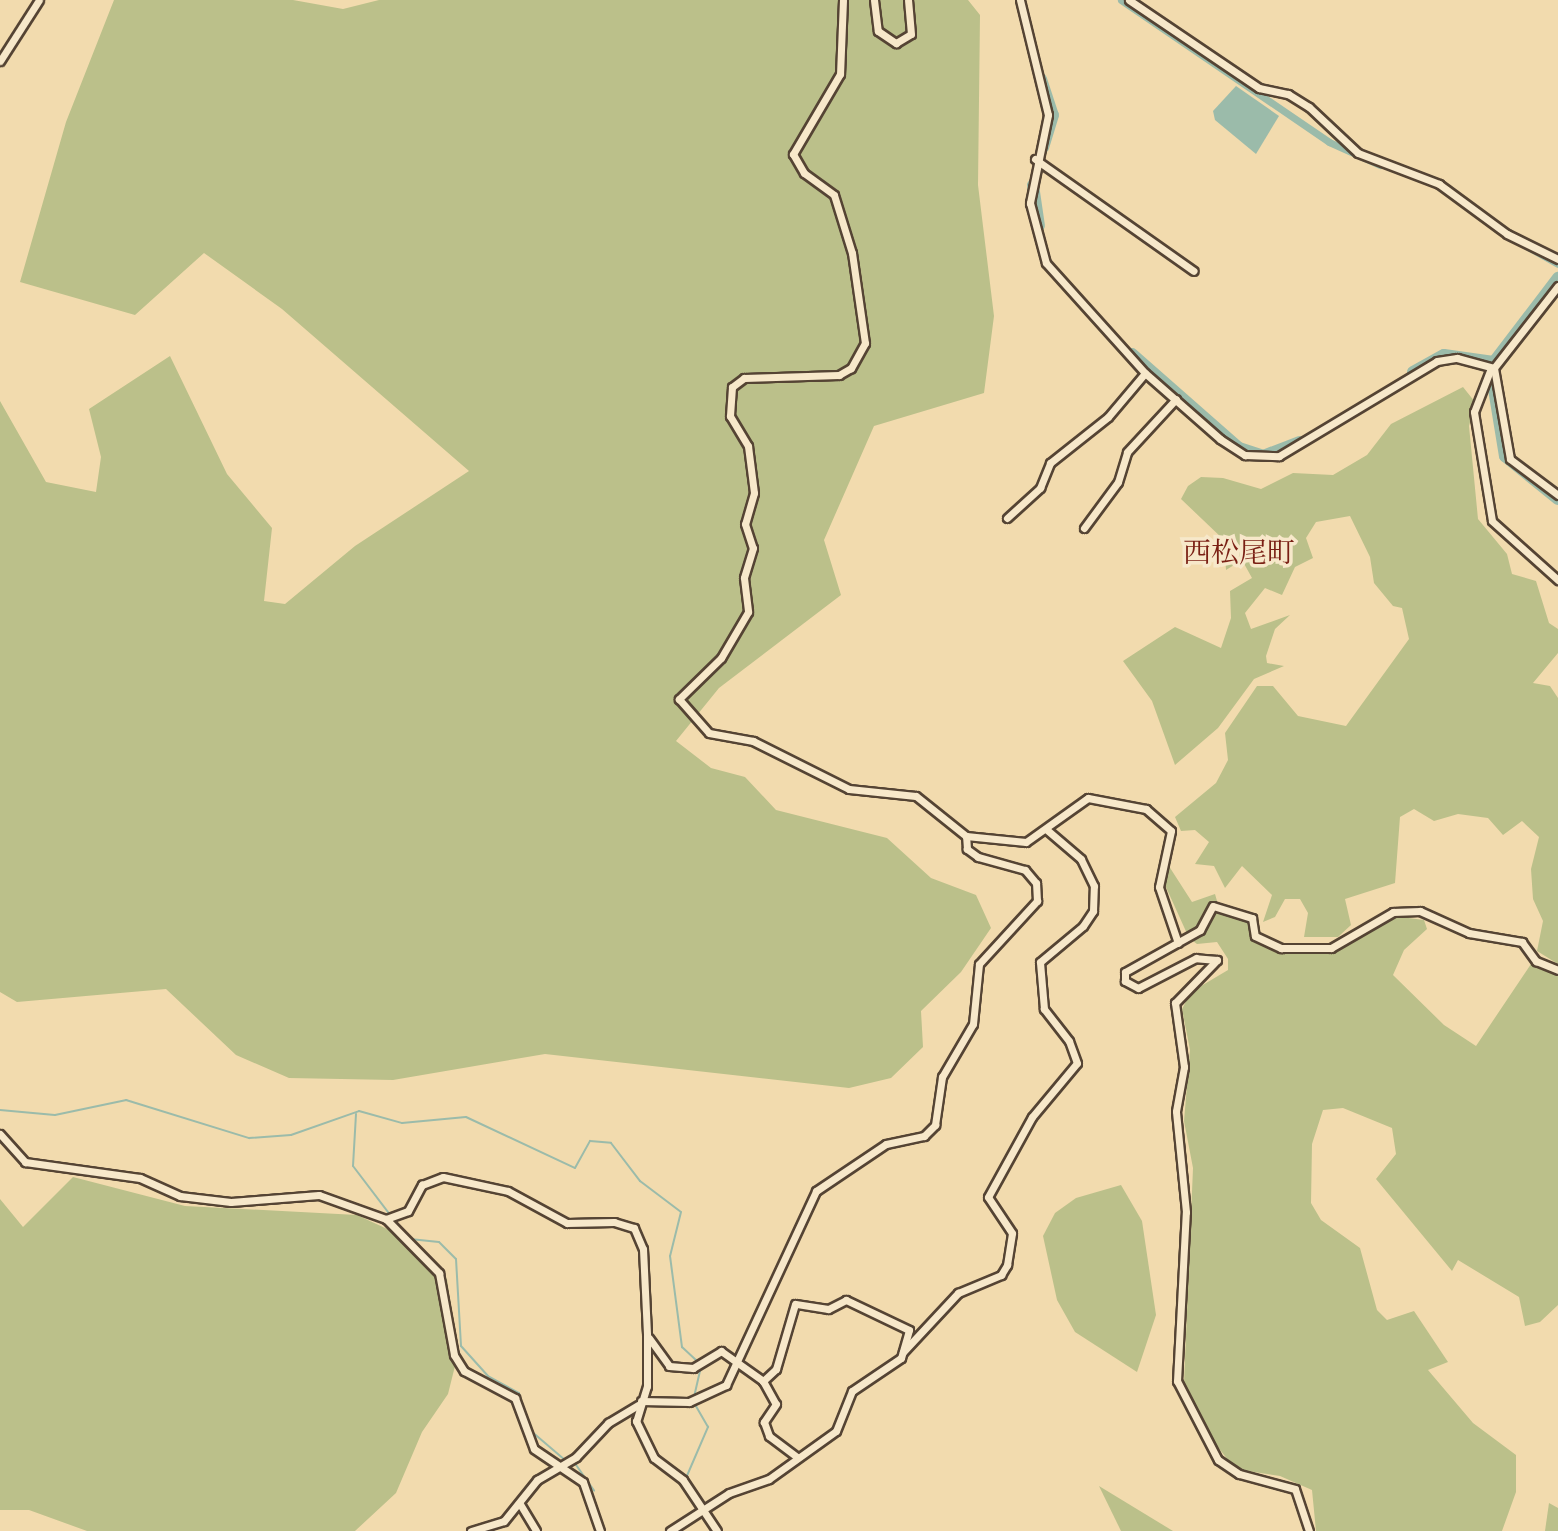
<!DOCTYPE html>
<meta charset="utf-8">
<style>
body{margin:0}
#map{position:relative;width:1558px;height:1531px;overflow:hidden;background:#f2dbae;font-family:"Libre Bodoni","Noto Serif JP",serif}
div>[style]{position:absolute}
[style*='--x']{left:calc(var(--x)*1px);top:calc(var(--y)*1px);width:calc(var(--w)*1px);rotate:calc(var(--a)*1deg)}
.green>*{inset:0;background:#bbc08a}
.water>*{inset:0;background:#9bbbaa}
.stream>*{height:2px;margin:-1px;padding:0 1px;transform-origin:1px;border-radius:1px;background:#9bbbaa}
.canal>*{height:7px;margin:-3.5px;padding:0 3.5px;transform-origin:3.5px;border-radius:3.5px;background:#9bbbaa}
.river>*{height:12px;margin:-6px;padding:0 6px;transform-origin:6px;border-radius:6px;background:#9bbbaa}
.roads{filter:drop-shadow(2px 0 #554434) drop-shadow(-2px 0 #554434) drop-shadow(0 2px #554434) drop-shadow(0 -2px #554434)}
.minor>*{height:7px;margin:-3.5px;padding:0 3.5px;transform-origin:3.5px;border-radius:3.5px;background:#f7e8ca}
span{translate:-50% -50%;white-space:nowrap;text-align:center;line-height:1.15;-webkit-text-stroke:7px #f7e8ca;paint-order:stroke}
.quarter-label{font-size:28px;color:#7a1f14}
</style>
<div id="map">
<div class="green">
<div style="clip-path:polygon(114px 0,293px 0,343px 9px,379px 0,968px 0,980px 15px,978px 185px,994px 316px,984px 393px,874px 426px,824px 540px,841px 595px,719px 688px,676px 741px,711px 768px,745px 777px,776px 810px,887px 838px,931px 878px,976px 895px,991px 928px,961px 972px,921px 1011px,923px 1047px,891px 1078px,849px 1088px,545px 1054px,393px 1080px,289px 1078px,236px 1055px,166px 989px,17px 1002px,0 992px,0 401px,46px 482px,96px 492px,101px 457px,89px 409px,170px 356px,227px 474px,272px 528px,264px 601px,285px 604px,355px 546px,469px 471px,282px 309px,204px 253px,135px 315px,20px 282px,66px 122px)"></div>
<div style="clip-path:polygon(1463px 387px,1475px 402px,1469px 426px,1478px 519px,1507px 554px,1512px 574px,1536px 581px,1549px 623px,1558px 629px,1558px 653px,1533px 683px,1550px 686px,1558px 698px,1558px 964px,1537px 951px,1543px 921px,1533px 899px,1531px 869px,1539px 837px,1522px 821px,1503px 835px,1488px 818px,1458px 814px,1434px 821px,1414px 809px,1400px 817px,1395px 883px,1345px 899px,1351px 925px,1338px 937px,1304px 937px,1308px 913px,1300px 899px,1285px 899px,1275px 917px,1263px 922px,1272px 895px,1242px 866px,1225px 888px,1214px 866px,1195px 864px,1209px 842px,1195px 830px,1181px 831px,1175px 817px,1216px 783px,1228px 760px,1225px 733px,1257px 686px,1273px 686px,1298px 716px,1346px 726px,1409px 639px,1402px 608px,1393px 606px,1374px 583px,1370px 557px,1350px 516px,1316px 522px,1306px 538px,1313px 558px,1295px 567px,1282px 595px,1265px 588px,1245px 613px,1251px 629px,1290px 615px,1275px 629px,1266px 656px,1267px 663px,1284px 666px,1254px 679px,1218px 728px,1175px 765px,1152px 701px,1123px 661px,1175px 627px,1221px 648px,1231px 618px,1230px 591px,1252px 578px,1242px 560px,1226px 570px,1224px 540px,1181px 499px,1188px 486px,1201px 477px,1223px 478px,1261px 489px,1293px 473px,1333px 475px,1367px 455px,1391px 424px)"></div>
<div style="clip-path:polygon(1165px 860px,1192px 902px,1215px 894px,1219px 908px,1258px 922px,1259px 941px,1274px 949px,1341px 949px,1393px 916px,1424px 920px,1427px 929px,1404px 950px,1393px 975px,1444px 1025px,1476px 1046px,1533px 961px,1558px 976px,1558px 1305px,1540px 1322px,1525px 1326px,1519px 1297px,1458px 1260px,1452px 1271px,1376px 1179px,1396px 1154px,1392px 1128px,1343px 1108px,1323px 1110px,1312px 1144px,1311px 1203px,1321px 1220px,1360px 1248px,1377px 1310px,1387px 1320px,1414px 1311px,1448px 1362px,1428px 1370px,1473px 1423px,1516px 1455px,1516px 1492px,1502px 1531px,1316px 1531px,1312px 1490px,1280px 1476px,1235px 1469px,1207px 1433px,1184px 1383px,1193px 1168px,1184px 1121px,1190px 1050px,1182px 1009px,1191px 992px,1228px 970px,1228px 959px,1217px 942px,1197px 944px,1189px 938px,1160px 874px)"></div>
<div style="clip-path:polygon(73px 1177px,185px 1206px,357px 1215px,411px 1240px,447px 1279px,458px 1354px,448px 1394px,422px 1432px,396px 1493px,355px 1531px,87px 1531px,29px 1510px,0 1510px,0 1199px,23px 1227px)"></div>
<div style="clip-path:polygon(1121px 1185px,1142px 1221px,1156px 1315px,1137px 1372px,1075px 1332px,1057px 1300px,1043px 1236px,1055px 1213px,1076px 1198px)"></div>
<div style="clip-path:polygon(1099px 1486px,1173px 1531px,1121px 1531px)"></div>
<div style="clip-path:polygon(1549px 1503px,1558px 1508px,1558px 1531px,1545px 1531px)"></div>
</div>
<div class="water">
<div style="clip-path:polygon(1236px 86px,1279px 116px,1256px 154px,1215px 120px,1213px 111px)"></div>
</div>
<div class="stream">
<div style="--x:0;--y:1110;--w:55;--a:5.2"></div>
<div style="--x:55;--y:1115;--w:73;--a:-11.9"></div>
<div style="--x:126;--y:1100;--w:129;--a:17.2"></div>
<div style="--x:249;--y:1138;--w:42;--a:-4.1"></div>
<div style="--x:291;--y:1135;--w:72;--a:-19.4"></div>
<div style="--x:359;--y:1111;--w:45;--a:15.6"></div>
<div style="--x:402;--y:1123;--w:64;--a:-5.4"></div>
<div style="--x:466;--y:1117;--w:120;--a:25.1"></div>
<div style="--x:575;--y:1168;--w:31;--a:-61"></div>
<div style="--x:590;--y:1141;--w:21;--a:5"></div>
<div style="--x:611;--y:1143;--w:48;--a:52.7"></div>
<div style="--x:640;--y:1181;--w:51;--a:37.1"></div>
<div style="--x:681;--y:1212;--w:45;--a:104"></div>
<div style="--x:670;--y:1256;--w:92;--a:82.5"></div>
<div style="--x:682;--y:1347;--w:22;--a:43"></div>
<div style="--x:356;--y:1114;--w:52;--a:93.3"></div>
<div style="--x:353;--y:1166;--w:63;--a:52.8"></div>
<div style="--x:410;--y:1239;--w:29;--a:6"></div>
<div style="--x:439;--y:1242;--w:24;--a:45"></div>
<div style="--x:456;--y:1259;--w:87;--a:86.7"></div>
<div style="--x:461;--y:1346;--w:40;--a:48"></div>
<div style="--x:488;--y:1376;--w:35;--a:29"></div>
<div style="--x:519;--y:1393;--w:24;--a:75"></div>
<div style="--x:694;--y:1397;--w:32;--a:-77"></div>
<div style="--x:531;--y:1431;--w:45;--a:40.5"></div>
<div style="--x:574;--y:1462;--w:35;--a:55"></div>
<div style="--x:686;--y:1478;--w:56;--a:-66.7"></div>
<div style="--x:708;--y:1427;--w:28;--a:-120"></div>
<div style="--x:691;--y:1485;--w:26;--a:54"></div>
<div style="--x:709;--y:1511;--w:23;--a:59"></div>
</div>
<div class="canal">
<div style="--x:1121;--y:0;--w:252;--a:34.3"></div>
<div style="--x:1329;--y:142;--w:56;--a:24.3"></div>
<div style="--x:1496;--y:229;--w:71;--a:29.4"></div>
</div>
<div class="river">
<div style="--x:1041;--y:79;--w:38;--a:72"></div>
<div style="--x:1053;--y:115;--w:34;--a:107"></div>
<div style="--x:1033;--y:185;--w:41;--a:81.7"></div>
<div style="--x:1132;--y:354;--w:142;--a:41.3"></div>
<div style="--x:1239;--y:448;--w:25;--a:18"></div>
<div style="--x:1263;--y:456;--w:39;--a:-21"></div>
<div style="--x:1413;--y:372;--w:35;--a:-29"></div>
<div style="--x:1444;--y:355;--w:50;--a:8"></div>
<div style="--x:1494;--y:362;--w:106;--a:-52.7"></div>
<div style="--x:1493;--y:383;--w:74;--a:80.7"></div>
<div style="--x:1505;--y:456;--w:68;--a:39.1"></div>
</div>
<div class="roads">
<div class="minor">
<div style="--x:843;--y:0;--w:74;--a:92.3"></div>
<div style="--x:840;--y:74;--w:93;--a:120.4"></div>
<div style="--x:793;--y:154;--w:22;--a:60"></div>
<div style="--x:804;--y:173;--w:37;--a:36"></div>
<div style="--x:834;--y:195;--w:61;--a:72.8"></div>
<div style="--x:852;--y:253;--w:91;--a:81.8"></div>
<div style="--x:865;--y:343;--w:29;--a:119"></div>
<div style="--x:851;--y:368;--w:14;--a:150"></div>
<div style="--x:839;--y:375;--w:95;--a:178.2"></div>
<div style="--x:744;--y:378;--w:15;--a:143"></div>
<div style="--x:732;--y:387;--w:29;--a:94"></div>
<div style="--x:730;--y:416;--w:35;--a:59"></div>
<div style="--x:748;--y:446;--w:47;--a:82.7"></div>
<div style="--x:754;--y:493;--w:32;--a:106"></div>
<div style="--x:745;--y:524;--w:25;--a:72"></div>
<div style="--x:753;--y:548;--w:31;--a:107"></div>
<div style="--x:744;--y:578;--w:34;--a:83"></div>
<div style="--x:748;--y:612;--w:53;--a:120.4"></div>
<div style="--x:721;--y:658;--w:59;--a:135.7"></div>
<div style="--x:679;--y:699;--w:45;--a:48.6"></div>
<div style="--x:709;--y:733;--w:45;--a:10.3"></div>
<div style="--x:753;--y:741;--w:107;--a:26.6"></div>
<div style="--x:849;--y:789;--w:67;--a:6"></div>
<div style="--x:916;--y:796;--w:64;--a:38.7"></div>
<div style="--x:966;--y:836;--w:60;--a:5.7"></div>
<div style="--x:1026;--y:842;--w:76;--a:-35.4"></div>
<div style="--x:1088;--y:798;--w:59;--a:10.7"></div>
<div style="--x:1146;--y:809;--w:33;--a:41"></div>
<div style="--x:1171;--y:831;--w:57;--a:102.1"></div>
<div style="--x:1159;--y:887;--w:59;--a:71.3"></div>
<div style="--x:874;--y:0;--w:31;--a:83"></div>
<div style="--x:878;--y:31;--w:22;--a:34"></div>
<div style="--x:896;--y:43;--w:17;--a:-31"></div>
<div style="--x:911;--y:34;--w:34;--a:-95"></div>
<div style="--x:1020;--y:0;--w:118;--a:76.3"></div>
<div style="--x:1048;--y:115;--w:90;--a:101.6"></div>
<div style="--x:1030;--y:203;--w:62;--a:75.1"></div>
<div style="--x:1046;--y:263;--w:148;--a:48"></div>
<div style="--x:1145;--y:373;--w:100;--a:41.3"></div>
<div style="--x:1220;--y:439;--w:30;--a:33"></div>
<div style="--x:1245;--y:455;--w:34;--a:2"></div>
<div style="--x:1279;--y:456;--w:184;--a:-31"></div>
<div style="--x:1437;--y:361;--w:20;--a:-9"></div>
<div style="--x:1457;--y:358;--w:38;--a:15"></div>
<div style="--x:1129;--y:0;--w:157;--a:34.1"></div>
<div style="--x:1259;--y:88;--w:30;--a:12"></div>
<div style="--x:1288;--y:94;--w:25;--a:32"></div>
<div style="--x:1309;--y:107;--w:67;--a:43.2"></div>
<div style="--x:1358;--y:153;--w:87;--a:20.9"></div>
<div style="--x:1439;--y:184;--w:84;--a:36.3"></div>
<div style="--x:1507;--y:234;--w:57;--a:26.1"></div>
<div style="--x:0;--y:61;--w:72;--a:-57.4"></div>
<div style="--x:1035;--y:159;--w:194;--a:35.2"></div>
<div style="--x:1558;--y:286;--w:104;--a:128"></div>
<div style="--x:1494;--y:368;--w:92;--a:80"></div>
<div style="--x:1510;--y:459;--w:60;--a:36.9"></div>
<div style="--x:1491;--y:368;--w:47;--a:111.1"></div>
<div style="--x:1474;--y:412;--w:110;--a:80.6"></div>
<div style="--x:1492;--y:521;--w:89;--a:41.8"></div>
<div style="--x:1007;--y:518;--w:45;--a:-42.3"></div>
<div style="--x:1040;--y:488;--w:27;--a:-68"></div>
<div style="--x:1050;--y:463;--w:74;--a:-38.4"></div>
<div style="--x:1108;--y:417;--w:57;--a:-49.9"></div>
<div style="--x:1084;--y:528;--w:57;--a:-53.5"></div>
<div style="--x:1118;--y:482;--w:31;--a:-73"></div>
<div style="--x:1127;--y:452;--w:72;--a:-47.2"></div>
<div style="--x:0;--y:1134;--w:38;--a:48"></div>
<div style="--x:25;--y:1162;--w:116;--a:7.9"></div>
<div style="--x:140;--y:1178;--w:44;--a:24.2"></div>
<div style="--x:180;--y:1196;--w:51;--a:6.7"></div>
<div style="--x:231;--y:1202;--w:88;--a:-4.5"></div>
<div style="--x:319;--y:1195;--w:71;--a:19.7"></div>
<div style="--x:386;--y:1219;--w:76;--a:45.5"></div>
<div style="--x:439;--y:1273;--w:83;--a:79.6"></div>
<div style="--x:454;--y:1355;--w:19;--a:58"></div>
<div style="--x:464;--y:1371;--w:58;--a:27.9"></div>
<div style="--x:515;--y:1398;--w:54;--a:69.6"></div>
<div style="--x:534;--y:1449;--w:59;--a:34"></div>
<div style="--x:583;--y:1482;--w:52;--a:70.9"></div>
<div style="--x:386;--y:1219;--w:23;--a:-20"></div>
<div style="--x:408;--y:1211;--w:30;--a:-62"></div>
<div style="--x:422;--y:1185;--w:22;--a:-21"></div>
<div style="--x:443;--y:1177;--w:66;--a:12.2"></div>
<div style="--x:508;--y:1191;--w:67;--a:28.5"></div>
<div style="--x:567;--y:1223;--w:47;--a:-1.2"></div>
<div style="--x:614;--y:1222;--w:21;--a:17"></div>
<div style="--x:634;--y:1228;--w:23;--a:67"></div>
<div style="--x:643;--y:1249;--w:86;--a:87.3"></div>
<div style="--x:647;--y:1335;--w:51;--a:90"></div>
<div style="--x:647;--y:1386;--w:37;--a:107"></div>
<div style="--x:636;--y:1421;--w:41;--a:64.1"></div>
<div style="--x:654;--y:1458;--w:36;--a:37"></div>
<div style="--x:683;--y:1480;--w:61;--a:56.3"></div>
<div style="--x:649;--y:1338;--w:34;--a:54"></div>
<div style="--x:669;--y:1366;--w:24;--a:5"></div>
<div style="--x:693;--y:1368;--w:33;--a:-31"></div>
<div style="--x:721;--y:1351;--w:52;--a:35.5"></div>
<div style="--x:763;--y:1381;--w:26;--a:61"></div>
<div style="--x:776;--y:1404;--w:22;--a:124"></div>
<div style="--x:764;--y:1422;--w:15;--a:70"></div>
<div style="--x:769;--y:1436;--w:35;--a:37"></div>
<div style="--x:903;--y:1352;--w:81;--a:-47"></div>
<div style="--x:958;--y:1293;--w:47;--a:-22.7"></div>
<div style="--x:1001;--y:1275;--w:12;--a:-59"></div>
<div style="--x:1007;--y:1265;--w:32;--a:-81"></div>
<div style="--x:1012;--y:1233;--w:43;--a:-123.7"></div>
<div style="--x:988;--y:1197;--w:91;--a:-61.2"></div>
<div style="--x:1032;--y:1117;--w:70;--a:-50.2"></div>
<div style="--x:1077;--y:1063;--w:23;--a:-110"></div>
<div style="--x:1069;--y:1041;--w:41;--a:-128"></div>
<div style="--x:1044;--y:1009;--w:47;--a:-94.9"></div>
<div style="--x:1040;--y:962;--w:56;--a:-39.9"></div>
<div style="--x:1083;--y:926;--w:18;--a:-56"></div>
<div style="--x:1093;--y:911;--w:25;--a:-88"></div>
<div style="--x:1094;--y:886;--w:30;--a:-116"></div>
<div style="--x:1081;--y:859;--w:45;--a:-139.5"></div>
<div style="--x:641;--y:1401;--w:48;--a:1.2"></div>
<div style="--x:689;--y:1402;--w:41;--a:-24.7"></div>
<div style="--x:726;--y:1385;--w:214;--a:-65.1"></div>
<div style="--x:816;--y:1191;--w:84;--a:-33.9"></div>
<div style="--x:886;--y:1144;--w:39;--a:-12"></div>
<div style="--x:924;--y:1136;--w:16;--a:-45"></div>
<div style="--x:935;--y:1125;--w:49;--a:-81.7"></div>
<div style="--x:942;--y:1077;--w:61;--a:-59.7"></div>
<div style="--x:973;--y:1024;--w:60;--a:-84.3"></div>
<div style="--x:979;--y:964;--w:86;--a:-47.4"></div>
<div style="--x:1037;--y:901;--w:18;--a:-93"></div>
<div style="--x:1036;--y:883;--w:17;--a:-130"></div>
<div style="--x:1025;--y:870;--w:49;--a:-164.5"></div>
<div style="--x:978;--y:857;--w:14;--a:-144"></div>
<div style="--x:967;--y:849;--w:13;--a:-94"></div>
<div style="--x:520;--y:1504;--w:31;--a:59"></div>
<div style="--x:471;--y:1531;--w:34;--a:-17"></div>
<div style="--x:504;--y:1521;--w:53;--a:-51.2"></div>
<div style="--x:537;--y:1480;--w:45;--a:-30.5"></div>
<div style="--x:576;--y:1457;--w:47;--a:-46.7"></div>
<div style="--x:608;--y:1423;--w:35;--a:-31"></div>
<div style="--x:670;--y:1531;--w:70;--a:-32.8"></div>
<div style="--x:729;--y:1493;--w:42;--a:-19.3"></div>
<div style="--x:769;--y:1479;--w:82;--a:-35.6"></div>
<div style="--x:836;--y:1431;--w:43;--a:-68.2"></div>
<div style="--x:852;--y:1391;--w:59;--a:-34"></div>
<div style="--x:901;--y:1358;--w:29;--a:-74"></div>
<div style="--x:909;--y:1330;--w:70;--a:-154.5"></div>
<div style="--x:846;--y:1300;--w:20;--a:153"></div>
<div style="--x:828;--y:1309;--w:33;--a:-171"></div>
<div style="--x:795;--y:1304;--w:68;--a:106.3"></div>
<div style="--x:776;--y:1369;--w:18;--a:137"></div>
<div style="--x:1309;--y:1531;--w:44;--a:-108.4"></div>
<div style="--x:1295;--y:1489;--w:58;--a:-165"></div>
<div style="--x:1239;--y:1474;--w:25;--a:-146"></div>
<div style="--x:1218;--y:1460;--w:89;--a:-117.4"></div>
<div style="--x:1177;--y:1381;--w:169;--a:-87"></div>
<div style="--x:1186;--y:1212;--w:101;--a:-95.7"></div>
<div style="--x:1176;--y:1111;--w:45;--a:-79.7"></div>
<div style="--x:1184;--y:1067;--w:65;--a:-98"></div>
<div style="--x:1175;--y:1003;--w:60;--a:-45.7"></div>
<div style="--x:1217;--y:960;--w:21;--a:-175"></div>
<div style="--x:1196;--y:958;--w:65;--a:152.7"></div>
<div style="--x:1138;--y:988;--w:15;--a:-152"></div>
<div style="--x:1125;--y:981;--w:9;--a:-90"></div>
<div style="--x:1125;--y:972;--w:86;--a:-29.2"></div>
<div style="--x:1200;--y:930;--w:27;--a:-62"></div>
<div style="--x:1213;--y:906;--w:41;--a:17.1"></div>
<div style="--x:1252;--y:918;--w:18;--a:81"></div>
<div style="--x:1255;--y:936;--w:29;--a:25"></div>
<div style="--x:1281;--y:948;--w:50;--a:0"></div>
<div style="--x:1331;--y:948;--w:72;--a:-30.1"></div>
<div style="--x:1393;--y:912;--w:27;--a:-2"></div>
<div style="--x:1420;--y:911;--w:54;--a:24.2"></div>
<div style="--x:1469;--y:933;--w:54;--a:9.6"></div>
<div style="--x:1522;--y:942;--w:24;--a:54"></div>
<div style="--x:1536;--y:961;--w:24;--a:22"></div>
</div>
</div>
<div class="quarter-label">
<span style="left:1239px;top:554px">西松尾町</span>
</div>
</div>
